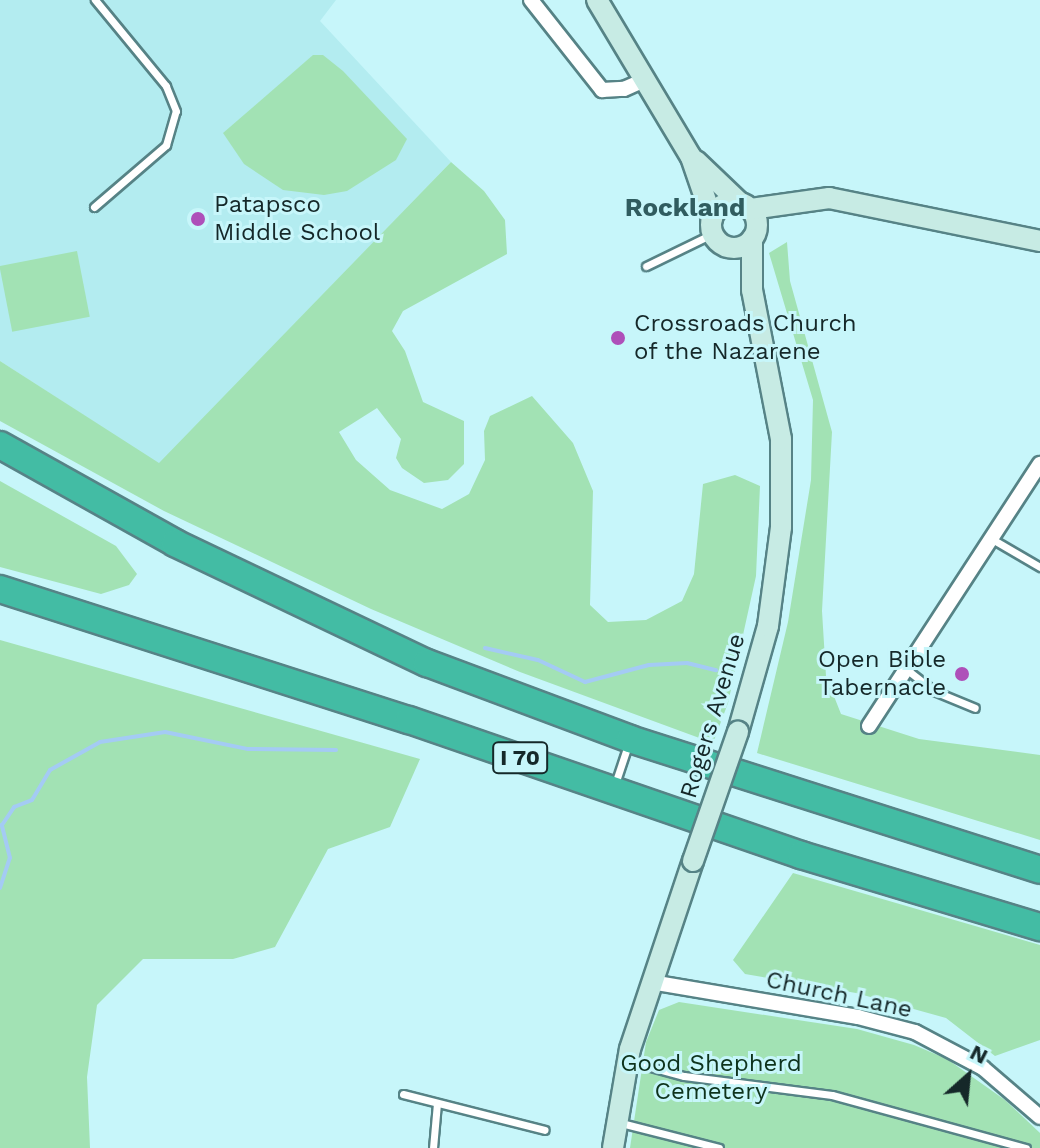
<!DOCTYPE html>
<style>
body{margin:0}
#map{position:relative;width:1040px;height:1148px;overflow:hidden;background:#c7f6fa;font-family:"Work Sans",sans-serif}
div>[style]{position:absolute}
[style*='--x']{left:calc(var(--x)*1px);top:calc(var(--y)*1px);width:calc(var(--w)*1px);rotate:calc(var(--a)*1deg)}
.built>*{inset:0;background:#b3ecf0}
.green>*{inset:0;background:#a2e2b4;transform-origin:0 0}
.stream>*{height:4px;margin:-2px;padding:0 2px;transform-origin:2px;border-radius:2px;background:#a4cbf4}
.roads{filter:drop-shadow(2px 0 #568386) drop-shadow(-2px 0 #568386) drop-shadow(0 2px #568386) drop-shadow(0 -2px #568386)}
.lane>*{height:7px;margin:-3.5px;padding:0 3.5px;transform-origin:3.5px;border-radius:3.5px;background:#fff}
.street>*{height:14px;margin:-7px;padding:0 7px;transform-origin:7px;border-radius:7px;background:#fff}
.secondary>*{height:20px;margin:-10px;padding:0 10px;transform-origin:10px;border-radius:10px;background:#c7ebe4}
.secondary>.ring{margin:-10px;padding:0;box-sizing:content-box;background:none;border:20px solid #c7ebe4;border-radius:50%}
.highway>*{height:26px;margin:-13px;padding:0 13px;transform-origin:13px;border-radius:13px;background:#43bca4}
.bridges{filter:drop-shadow(2px 0 #568386) drop-shadow(-2px 0 #568386) drop-shadow(0 2px #568386) drop-shadow(0 -2px #568386)}
.secondary-bridge>*{height:20px;margin:-10px;padding:0 10px;transform-origin:10px;border-radius:10px;background:#c7ebe4}
.dots>*{width:22px;height:22px;translate:-50% -50%;box-sizing:border-box;border:4px solid #c7f6fa;border-radius:50%}
span{translate:-50% -50%;white-space:nowrap;text-align:center;line-height:1.15;-webkit-text-stroke:6px #c7f6fa;paint-order:stroke}
.shield-label span{padding:2px 6px;background:#c7f6fa;border:2px solid;border-radius:6px;-webkit-text-stroke-width:0}
.shield-label{font-size:22px;color:#152829;font-weight:700}
.poi-label{font-size:24px;color:#152829}
.left{translate:0 -50%;text-align:left}
.right{translate:-100% -50%;text-align:right}
.street-label{font-size:24px;color:#152829}
.park-label{font-size:24px;color:#0e331c}
.neighbourhood-label{font-size:26px;color:#305c5f;font-weight:700}
.north{position:absolute;left:928px;top:1036px;width:80px;height:80px;-webkit-text-stroke:6px #c7f6fa;paint-order:stroke;rotate:27deg;font-size:22px;font-weight:700;line-height:32px;text-align:center;color:#152829}
.north::after{content:'';display:block;margin:auto;width:28px;height:36px;background:#152829;clip-path:polygon(50% 0,100% 100%,50% 72%,0 100%)}
</style>
<div id="map">
<div class="built">
<div style="clip-path:polygon(0 0,336px 0,320px 21px,451px 162px,159px 464px,0 361px)"></div>
</div>
<div class="green">
<div style="clip-path:polygon(313px 55px,323px 55px,343px 71px,407px 139px,396px 160px,347px 191px,324px 195px,283px 190px,244px 164px,223px 133px)"></div>
<div style="clip-path:polygon(451px 162px,484px 191px,505px 220px,507px 254px,403px 311px,392px 331px,405px 351px,423px 402px,464px 421px,464px 464px,448px 480px,424px 483px,402px 468px,396px 458px,401px 439px,377px 408px,339px 432px,356px 460px,390px 490px,442px 509px,469px 494px,485px 460px,484px 431px,490px 416px,532px 396px,573px 443px,593px 491px,590px 605px,608px 622px,646px 620px,682px 601px,694px 574px,703px 484px,735px 475px,760px 486px,756px 576px,728px 703px,713px 743px,520px 672px,371px 609px,164px 511px,0 421px,0 361px,159px 463px)"></div>
<div style="clip-path:polygon(787px 242px,790px 281px,832px 432px,822px 611px,826px 676px,841px 714px,919px 739px,1040px 755px,1040px 840px,757px 753px,788px 622px,811px 480px,813px 400px,769px 253px)"></div>
<div style="left:77px;top:251px;width:67px;height:79px;rotate:79deg"></div>
<div style="clip-path:polygon(0 481px,116px 546px,137px 574px,129px 585px,101px 594px,0 567px)"></div>
<div style="clip-path:polygon(0 640px,420px 759px,390px 827px,328px 849px,275px 947px,233px 959px,143px 959px,97px 1005px,87px 1077px,90px 1148px,0 1148px)"></div>
<div style="clip-path:polygon(793px 873px,1040px 945px,1040px 1040px,995px 1056px,946px 1018px,856px 993px,745px 974px,733px 960px)"></div>
<div style="clip-path:polygon(679px 1002px,857px 1029px,914px 1045px,947px 1059px,1005px 1100px,1040px 1133px,1040px 1148px,630px 1148px,646px 1042px,659px 1010px)"></div>
</div>
<div class="stream">
<div style="--x:485;--y:648;--w:54;--a:12.8"></div>
<div style="--x:538;--y:660;--w:52;--a:25.1"></div>
<div style="--x:585;--y:682;--w:66;--a:-14.9"></div>
<div style="--x:649;--y:665;--w:38;--a:-3"></div>
<div style="--x:687;--y:663;--w:30;--a:14"></div>
<div style="--x:0;--y:888;--w:32;--a:-72"></div>
<div style="--x:10;--y:858;--w:34;--a:-104"></div>
<div style="--x:2;--y:825;--w:22;--a:-56"></div>
<div style="--x:14;--y:807;--w:19;--a:-21"></div>
<div style="--x:32;--y:800;--w:35;--a:-59"></div>
<div style="--x:50;--y:770;--w:57;--a:-29.2"></div>
<div style="--x:100;--y:742;--w:66;--a:-8.7"></div>
<div style="--x:165;--y:732;--w:85;--a:11.6"></div>
<div style="--x:248;--y:749;--w:88;--a:0.7"></div>
</div>
<div class="roads">
<div class="lane">
<div style="--x:94;--y:207;--w:95;--a:-40.7"></div>
<div style="--x:166;--y:145;--w:35;--a:-74"></div>
<div style="--x:176;--y:111;--w:27;--a:-112"></div>
<div style="--x:166;--y:86;--w:112;--a:-129.5"></div>
<div style="--x:646;--y:266;--w:73;--a:-25.9"></div>
<div style="--x:992;--y:539;--w:56;--a:30.3"></div>
<div style="--x:906;--y:669;--w:36;--a:38"></div>
<div style="--x:934;--y:691;--w:44;--a:22.5"></div>
<div style="--x:614;--y:787;--w:44;--a:-71.6"></div>
<div style="--x:629;--y:1061;--w:57;--a:15.3"></div>
<div style="--x:684;--y:1076;--w:149;--a:7.3"></div>
<div style="--x:832;--y:1095;--w:201;--a:15.3"></div>
<div style="--x:403;--y:1094;--w:146;--a:14.2"></div>
<div style="--x:621;--y:1123;--w:101;--a:14.3"></div>
<div style="--x:433;--y:1148;--w:45;--a:-84.9"></div>
</div>
<div class="street">
<div style="--x:531;--y:0;--w:115;--a:51.7"></div>
<div style="--x:602;--y:90;--w:22;--a:-3"></div>
<div style="--x:624;--y:89;--w:22;--a:-24"></div>
<div style="--x:869;--y:726;--w:313;--a:-56.9"></div>
<div style="--x:651;--y:982;--w:210;--a:9.6"></div>
<div style="--x:858;--y:1017;--w:59;--a:14.7"></div>
<div style="--x:915;--y:1032;--w:77;--a:27.9"></div>
<div style="--x:983;--y:1068;--w:75;--a:40.7"></div>
</div>
<div class="secondary">
<div style="--x:597;--y:0;--w:183;--a:59.1"></div>
<div style="--x:691;--y:157;--w:65;--a:71"></div>
<div style="--x:696;--y:161;--w:59;--a:43.6"></div>
<div class="ring" style="left:711px;top:202px;width:26px;height:26px"></div>
<div style="--x:751;--y:209;--w:79;--a:-8"></div>
<div style="--x:829;--y:198;--w:215;--a:11.5"></div>
<div style="--x:738;--y:732;--w:110;--a:-74.2"></div>
<div style="--x:768;--y:626;--w:100;--a:-82.5"></div>
<div style="--x:781;--y:527;--w:88;--a:-90"></div>
<div style="--x:781;--y:439;--w:152;--a:-101"></div>
<div style="--x:752;--y:290;--w:51;--a:-90"></div>
<div style="--x:613;--y:1148;--w:100;--a:-80.3"></div>
<div style="--x:630;--y:1049;--w:198;--a:-71.5"></div>
</div>
<div class="highway">
<div style="--x:0;--y:445;--w:201;--a:29.2"></div>
<div style="--x:175;--y:543;--w:279;--a:25.5"></div>
<div style="--x:427;--y:663;--w:217;--a:20.5"></div>
<div style="--x:630;--y:739;--w:430;--a:17.7"></div>
<div style="--x:0;--y:589;--w:429;--a:17.8"></div>
<div style="--x:409;--y:720;--w:415;--a:19"></div>
<div style="--x:801;--y:855;--w:250;--a:16.8"></div>
</div>
</div>
<div class="bridges">
<div class="secondary-bridge">
<div style="--x:693;--y:861;--w:137;--a:-70.8"></div>
</div>
</div>
<div class="dots">
<div style="left:198px;top:219px;background:#ae4fb9"></div>
<div style="left:618px;top:338px;background:#ae4fb9"></div>
<div style="left:962px;top:674px;background:#ae4fb9"></div>
</div>
<div class="shield-label">
<span style="left:520px;top:758px">I 70</span>
</div>
<div class="poi-label">
<span class="left" style="left:214px;top:219px">Patapsco<br>Middle School</span>
<span class="left" style="left:634px;top:338px">Crossroads Church<br>of the Nazarene</span>
<span class="right" style="left:946px;top:674px">Open Bible<br>Tabernacle</span>
</div>
<div class="street-label">
<span style="left:713px;top:716px;rotate:-73deg">Rogers Avenue</span>
<span style="left:839px;top:995px;rotate:12deg">Church Lane</span>
</div>
<div class="park-label">
<span style="left:711px;top:1078px">Good Shepherd<br>Cemetery</span>
</div>
<div class="neighbourhood-label">
<span style="left:685px;top:208px">Rockland</span>
</div>
<div class="north">N</div>
</div>
